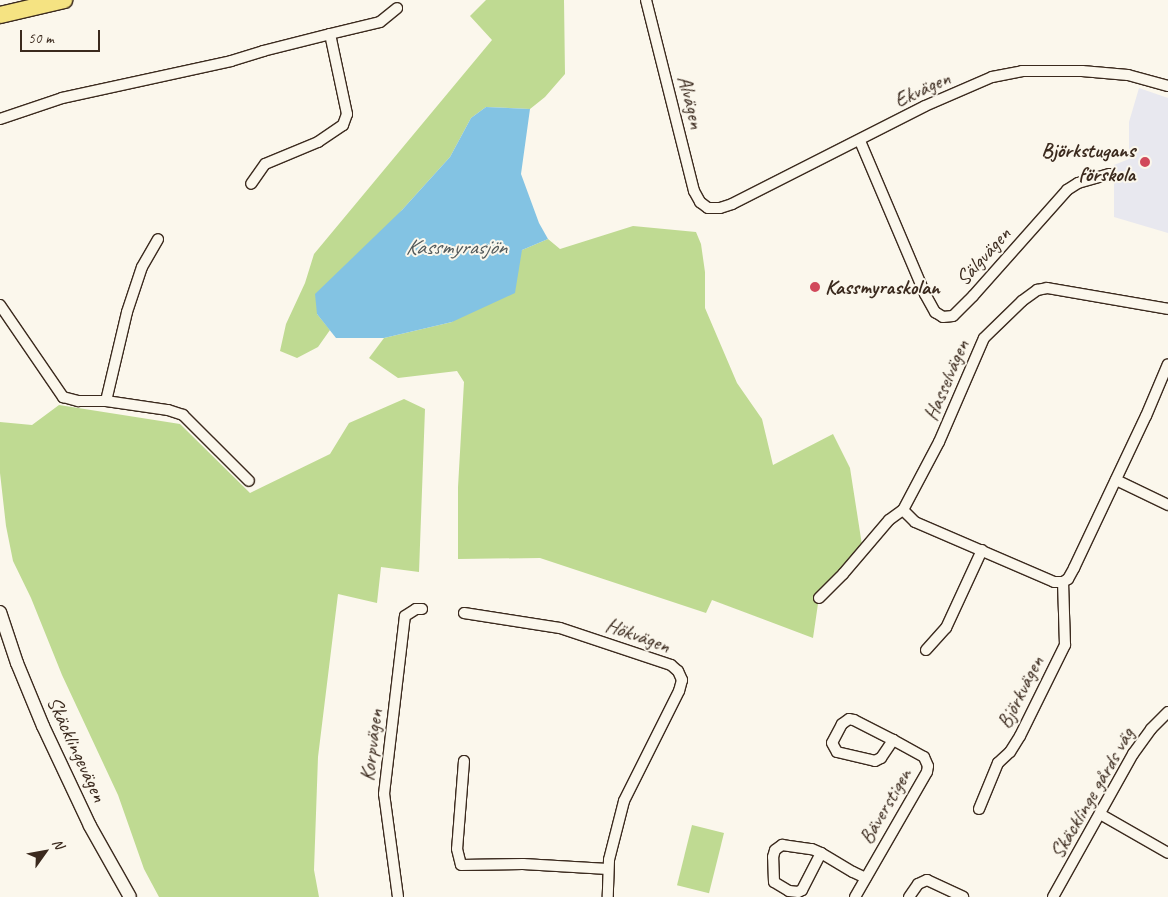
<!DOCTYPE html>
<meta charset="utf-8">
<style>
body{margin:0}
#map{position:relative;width:1168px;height:897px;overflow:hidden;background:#fbf7ec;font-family:Caveat,sans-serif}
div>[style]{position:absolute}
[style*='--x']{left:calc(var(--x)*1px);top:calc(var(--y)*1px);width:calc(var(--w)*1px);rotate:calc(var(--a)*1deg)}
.built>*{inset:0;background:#e8e8ef}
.green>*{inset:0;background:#bfda92;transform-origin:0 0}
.water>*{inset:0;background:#83c3e3}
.roads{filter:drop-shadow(1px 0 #3b2a1e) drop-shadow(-1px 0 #3b2a1e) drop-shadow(0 1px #3b2a1e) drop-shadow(0 -1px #3b2a1e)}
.minor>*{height:10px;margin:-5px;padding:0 5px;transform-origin:5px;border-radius:5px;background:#fbf7ec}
.tertiary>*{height:12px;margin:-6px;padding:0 6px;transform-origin:6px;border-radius:6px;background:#fbf7ec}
.primary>*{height:16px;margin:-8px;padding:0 8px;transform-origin:8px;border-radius:8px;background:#f5e382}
.dots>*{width:14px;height:14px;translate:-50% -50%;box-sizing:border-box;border:2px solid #fbf7ec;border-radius:50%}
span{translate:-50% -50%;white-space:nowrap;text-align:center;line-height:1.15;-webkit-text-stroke:4px #fbf7ec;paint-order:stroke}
.street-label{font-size:21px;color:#3b2a1e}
.poi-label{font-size:21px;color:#3b2a1e;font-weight:700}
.right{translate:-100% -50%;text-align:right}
.left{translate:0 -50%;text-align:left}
.water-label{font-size:22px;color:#515859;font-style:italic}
.north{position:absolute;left:20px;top:827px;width:50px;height:50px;-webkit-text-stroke:4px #fbf7ec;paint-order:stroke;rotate:58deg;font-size:14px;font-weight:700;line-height:20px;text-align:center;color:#3b2a1e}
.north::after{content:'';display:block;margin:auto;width:18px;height:22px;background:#3b2a1e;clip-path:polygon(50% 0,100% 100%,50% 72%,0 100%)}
.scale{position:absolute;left:20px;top:30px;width:80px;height:22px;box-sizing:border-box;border:2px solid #3b2a1e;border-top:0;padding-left:6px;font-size:15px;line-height:18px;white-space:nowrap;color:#3b2a1e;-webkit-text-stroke:4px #fbf7ec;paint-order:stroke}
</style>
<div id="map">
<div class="built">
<div style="clip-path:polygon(1139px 88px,1168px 98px,1168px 233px,1114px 217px,1114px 165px,1129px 159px,1129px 122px)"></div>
</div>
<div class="green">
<div style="clip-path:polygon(486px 0,564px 0,565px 74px,545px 97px,530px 109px,486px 107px,471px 118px,450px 157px,402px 210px,317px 314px,330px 330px,318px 347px,297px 358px,280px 351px,286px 324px,305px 283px,314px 254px,492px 40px,470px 16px)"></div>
<div style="clip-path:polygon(633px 226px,696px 232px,701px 244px,705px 272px,705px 308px,737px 383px,762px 419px,773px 465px,833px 434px,850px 468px,862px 545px,820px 590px,813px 638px,712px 600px,706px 613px,540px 558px,458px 559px,458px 487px,464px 382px,457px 371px,398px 378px,369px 358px,384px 338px,452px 322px,522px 250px,548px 239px,560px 249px)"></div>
<div style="clip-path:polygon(404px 399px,425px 409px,419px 572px,381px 567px,377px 603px,338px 594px,318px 757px,314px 870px,319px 897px,159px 897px,144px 869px,118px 795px,62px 675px,31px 598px,13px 561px,6px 526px,0 473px,0 422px,32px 425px,59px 405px,180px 424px,250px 493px,330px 454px,349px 423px)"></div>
<div style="left:692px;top:825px;width:33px;height:62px;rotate:14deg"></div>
</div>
<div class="water">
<div style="clip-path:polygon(486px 107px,530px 109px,521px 174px,539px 223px,548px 239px,522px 250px,515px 293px,452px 322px,384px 338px,336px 338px,317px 314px,315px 294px,402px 210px,450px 157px,471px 118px)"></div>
</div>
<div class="roads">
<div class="minor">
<div style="--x:646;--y:0;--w:197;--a:75.9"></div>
<div style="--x:694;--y:191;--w:13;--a:61"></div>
<div style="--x:700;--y:202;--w:10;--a:37"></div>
<div style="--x:708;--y:208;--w:12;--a:0"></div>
<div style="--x:720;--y:208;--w:13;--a:-18"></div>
<div style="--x:732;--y:204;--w:216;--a:-26.9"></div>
<div style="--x:925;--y:106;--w:73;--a:-23.4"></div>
<div style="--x:992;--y:77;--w:31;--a:-11"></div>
<div style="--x:1022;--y:71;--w:60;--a:0"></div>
<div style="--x:1082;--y:71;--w:46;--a:5"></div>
<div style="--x:1128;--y:75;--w:41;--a:15.4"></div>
<div style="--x:330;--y:34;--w:51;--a:-13.5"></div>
<div style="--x:380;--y:22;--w:22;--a:-39"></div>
<div style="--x:0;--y:119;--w:65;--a:-18.7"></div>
<div style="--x:62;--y:98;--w:173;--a:-12.3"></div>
<div style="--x:231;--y:61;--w:34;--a:-17"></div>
<div style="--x:263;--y:51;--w:69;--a:-14.2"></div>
<div style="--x:330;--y:34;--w:82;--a:78"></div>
<div style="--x:347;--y:114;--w:12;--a:110"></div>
<div style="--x:343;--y:125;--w:30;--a:146"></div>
<div style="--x:318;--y:142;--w:57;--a:157.5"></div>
<div style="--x:265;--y:164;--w:24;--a:125"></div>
<div style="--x:860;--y:141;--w:166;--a:67"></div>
<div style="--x:925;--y:294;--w:21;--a:61"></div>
<div style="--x:935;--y:312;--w:9;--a:32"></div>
<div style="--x:943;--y:317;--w:10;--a:-6"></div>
<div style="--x:953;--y:316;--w:28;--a:-45"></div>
<div style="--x:973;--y:296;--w:142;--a:-48.4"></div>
<div style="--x:1067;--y:190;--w:13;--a:-32"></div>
<div style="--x:1078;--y:183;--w:33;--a:-16"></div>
<div style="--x:0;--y:305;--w:112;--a:55.6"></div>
<div style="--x:63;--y:397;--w:16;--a:15"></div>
<div style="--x:78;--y:401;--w:28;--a:0"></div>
<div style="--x:106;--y:401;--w:91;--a:-76.7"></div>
<div style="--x:127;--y:312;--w:47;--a:-71.6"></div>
<div style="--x:142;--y:267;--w:32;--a:-60"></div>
<div style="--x:106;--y:401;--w:63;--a:8.3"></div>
<div style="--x:168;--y:410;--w:16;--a:18"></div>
<div style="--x:183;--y:415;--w:93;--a:45"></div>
<div style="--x:1116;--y:480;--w:58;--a:25.7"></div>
<div style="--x:903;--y:510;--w:17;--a:45"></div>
<div style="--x:915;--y:522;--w:151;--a:23.3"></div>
<div style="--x:1054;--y:582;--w:9;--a:0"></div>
<div style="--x:1063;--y:582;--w:6;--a:-31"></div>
<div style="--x:1068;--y:579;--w:13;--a:-61"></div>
<div style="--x:1074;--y:568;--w:168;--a:-64.7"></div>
<div style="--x:1146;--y:416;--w:56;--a:-67.1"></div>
<div style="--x:819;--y:598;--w:34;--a:-45"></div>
<div style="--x:843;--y:574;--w:71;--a:-49.6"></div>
<div style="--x:889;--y:520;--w:17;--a:-36"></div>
<div style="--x:903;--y:510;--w:77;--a:-62.1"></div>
<div style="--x:939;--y:442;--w:113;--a:-66.6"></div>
<div style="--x:984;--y:338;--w:53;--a:-44.2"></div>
<div style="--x:1022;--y:301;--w:19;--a:-36"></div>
<div style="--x:1037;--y:290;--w:10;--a:-11"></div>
<div style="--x:1047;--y:288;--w:123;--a:9.8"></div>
<div style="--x:464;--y:613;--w:97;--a:8.9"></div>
<div style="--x:560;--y:628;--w:117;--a:18.4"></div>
<div style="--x:671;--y:665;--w:9;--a:41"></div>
<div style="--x:678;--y:671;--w:10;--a:66"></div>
<div style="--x:682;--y:680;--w:11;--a:105"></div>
<div style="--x:679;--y:691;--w:123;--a:116.6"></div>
<div style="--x:624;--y:801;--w:61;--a:104.3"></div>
<div style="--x:609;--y:860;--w:37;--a:92"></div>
<div style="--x:926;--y:650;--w:30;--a:-48"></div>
<div style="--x:946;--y:628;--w:86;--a:-65.2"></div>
<div style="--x:464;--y:761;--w:88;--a:94.5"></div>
<div style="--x:457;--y:849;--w:16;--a:76"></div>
<div style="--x:461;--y:865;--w:62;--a:-0.9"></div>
<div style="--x:523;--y:864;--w:85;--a:3.4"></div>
<div style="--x:979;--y:809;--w:50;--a:-67.6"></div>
<div style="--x:998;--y:763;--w:16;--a:-43"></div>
<div style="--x:1010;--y:752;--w:19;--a:-58"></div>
<div style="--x:1020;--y:736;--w:102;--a:-63.7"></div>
<div style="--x:1065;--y:645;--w:63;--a:-91.8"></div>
<div style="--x:1100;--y:814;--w:78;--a:29.8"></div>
<div style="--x:821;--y:853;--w:42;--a:117.2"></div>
<div style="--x:802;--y:890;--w:4;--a:153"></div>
<div style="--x:798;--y:892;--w:9;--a:-174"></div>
<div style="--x:789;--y:891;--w:17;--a:-149"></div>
<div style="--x:774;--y:882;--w:25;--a:-92"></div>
<div style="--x:773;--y:857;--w:7;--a:-74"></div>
<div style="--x:775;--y:850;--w:9;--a:-36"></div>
<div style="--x:782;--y:845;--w:30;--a:8"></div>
<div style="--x:812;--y:849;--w:10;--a:24"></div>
<div style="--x:821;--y:853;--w:37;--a:31"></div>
<div style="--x:853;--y:872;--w:14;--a:25"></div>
<div style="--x:398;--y:897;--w:104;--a:-97.7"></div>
<div style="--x:384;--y:794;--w:179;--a:-83.3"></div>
<div style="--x:405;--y:616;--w:13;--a:-32"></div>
<div style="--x:416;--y:609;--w:6;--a:0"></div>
<div style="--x:855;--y:897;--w:144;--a:-60.1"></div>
<div style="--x:927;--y:772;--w:6;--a:-81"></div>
<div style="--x:928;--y:766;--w:10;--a:-114"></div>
<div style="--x:924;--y:757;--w:35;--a:-151"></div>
<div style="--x:893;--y:740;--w:44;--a:-152.9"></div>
<div style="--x:854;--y:720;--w:5;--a:-169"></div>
<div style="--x:849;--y:719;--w:9;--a:144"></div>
<div style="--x:842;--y:724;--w:21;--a:118"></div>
<div style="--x:832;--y:743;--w:10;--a:61"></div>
<div style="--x:837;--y:752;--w:39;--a:13"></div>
<div style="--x:875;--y:761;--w:7;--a:-27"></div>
<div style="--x:881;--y:758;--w:22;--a:-56"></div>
<div style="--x:909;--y:897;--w:16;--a:-55"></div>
<div style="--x:918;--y:884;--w:10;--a:-24"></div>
<div style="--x:927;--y:880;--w:40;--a:25"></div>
<div style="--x:1053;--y:897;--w:164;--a:-60.8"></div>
<div style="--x:1133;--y:754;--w:31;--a:-54"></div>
<div style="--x:1151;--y:729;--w:24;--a:-45"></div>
</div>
<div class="tertiary">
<div style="--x:0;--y:612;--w:54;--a:71.6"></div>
<div style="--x:17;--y:663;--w:68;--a:67.6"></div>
<div style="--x:43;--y:726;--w:110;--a:64.8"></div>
<div style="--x:90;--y:826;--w:81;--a:60.6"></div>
</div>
<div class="primary">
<div style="--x:0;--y:15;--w:66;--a:-13.2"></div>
</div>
</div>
<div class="dots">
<div style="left:1145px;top:162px;background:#d1495b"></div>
<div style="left:815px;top:287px;background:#d1495b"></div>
</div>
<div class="street-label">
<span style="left:922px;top:89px;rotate:-25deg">Ekvägen</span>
<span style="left:691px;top:102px;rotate:76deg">Alvägen</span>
<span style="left:983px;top:256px;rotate:-48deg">Sälgvägen</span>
<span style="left:946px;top:380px;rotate:-67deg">Hasselvägen</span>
<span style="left:638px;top:635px;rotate:20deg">Hökvägen</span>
<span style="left:1020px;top:692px;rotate:-63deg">Björkvägen</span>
<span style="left:371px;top:745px;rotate:-83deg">Korpvägen</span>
<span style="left:77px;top:749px;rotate:65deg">Skäcklingevägen</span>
<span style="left:1092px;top:793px;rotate:-60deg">Skäcklinge gårds väg</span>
<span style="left:885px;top:806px;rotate:-60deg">Bäverstigen</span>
</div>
<div class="poi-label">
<span class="right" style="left:1135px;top:162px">Björkstugans<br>förskola</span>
<span class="left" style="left:825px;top:287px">Kassmyraskolan</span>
</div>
<div class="water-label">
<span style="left:456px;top:248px">Kassmyrasjön</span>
</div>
<div class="north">N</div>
<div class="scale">50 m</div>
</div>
